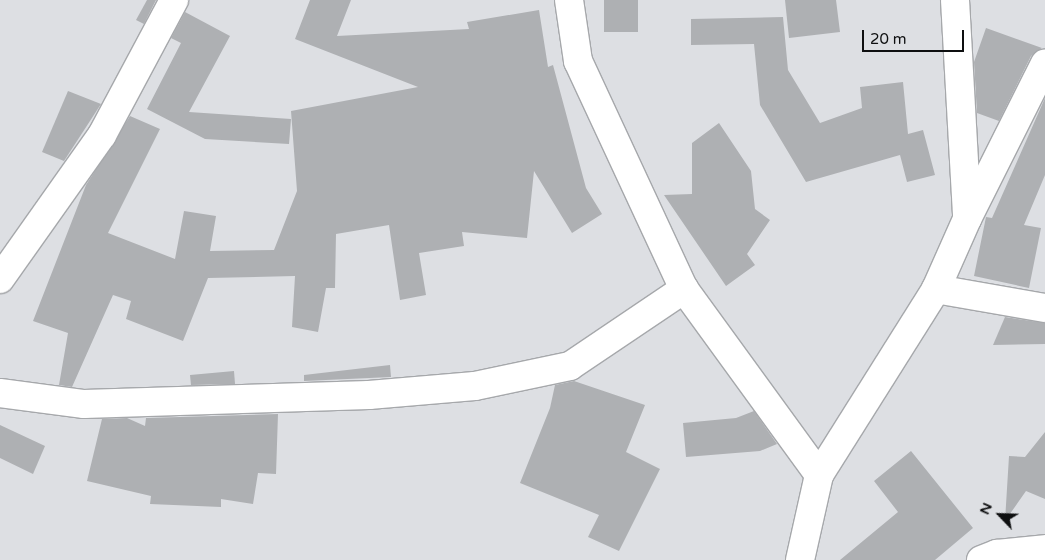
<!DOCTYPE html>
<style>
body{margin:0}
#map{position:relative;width:1045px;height:560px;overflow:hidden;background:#dddfe3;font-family:"Varela Round",sans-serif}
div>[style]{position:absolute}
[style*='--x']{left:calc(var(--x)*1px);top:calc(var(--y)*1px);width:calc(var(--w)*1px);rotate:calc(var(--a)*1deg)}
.building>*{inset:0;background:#aeb0b3;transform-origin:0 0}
.roads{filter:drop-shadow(1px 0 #a6a8ab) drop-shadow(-1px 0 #a6a8ab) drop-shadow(0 1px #a6a8ab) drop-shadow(0 -1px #a6a8ab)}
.minor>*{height:28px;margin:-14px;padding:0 14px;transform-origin:14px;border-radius:14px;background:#fff}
span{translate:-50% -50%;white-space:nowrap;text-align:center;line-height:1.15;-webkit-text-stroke:4px #dddfe3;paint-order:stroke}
.north{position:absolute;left:975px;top:490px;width:50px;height:50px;-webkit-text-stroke:4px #dddfe3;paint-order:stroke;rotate:294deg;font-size:14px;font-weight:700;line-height:20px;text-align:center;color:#0e0f10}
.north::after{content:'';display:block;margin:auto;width:18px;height:22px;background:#0e0f10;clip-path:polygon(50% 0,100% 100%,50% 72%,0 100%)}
.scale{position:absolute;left:862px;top:30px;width:102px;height:22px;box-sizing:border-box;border:2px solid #0e0f10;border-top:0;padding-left:6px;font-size:15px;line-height:18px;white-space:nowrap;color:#0e0f10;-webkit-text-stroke:4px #dddfe3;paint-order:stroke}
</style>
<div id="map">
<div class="building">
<div style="clip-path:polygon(147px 0,156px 0,144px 24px,136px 20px)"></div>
<div style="clip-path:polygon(310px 0,351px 0,337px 36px,469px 29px,467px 22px,539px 10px,548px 67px,553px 65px,586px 188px,602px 214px,572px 233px,534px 171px,527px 238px,462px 232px,464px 246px,419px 253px,426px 295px,400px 300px,389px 225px,336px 234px,335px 288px,326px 288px,318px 332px,292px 327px,295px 276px,208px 278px,183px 341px,126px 319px,131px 301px,113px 295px,72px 387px,59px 385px,68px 333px,33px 321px,86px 185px,130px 116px,160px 129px,108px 233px,175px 259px,184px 211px,216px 216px,210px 251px,274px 250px,297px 191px,291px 111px,418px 87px,295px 39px)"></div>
<div style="left:604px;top:0;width:34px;height:32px"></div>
<div style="clip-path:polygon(785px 0,836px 0,840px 32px,789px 38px)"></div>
<div style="clip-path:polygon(185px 12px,230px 36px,189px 112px,291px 119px,289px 144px,205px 139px,147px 109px,181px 43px,171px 38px)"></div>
<div style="clip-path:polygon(783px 17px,788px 70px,820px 123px,862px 108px,860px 87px,903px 82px,908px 134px,923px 130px,935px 175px,907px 182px,900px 155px,806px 182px,760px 105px,754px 44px,691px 45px,691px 19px)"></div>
<div style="clip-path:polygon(986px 28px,1042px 48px,1031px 56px,999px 121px,977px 113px,974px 62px)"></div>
<div style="clip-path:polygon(68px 91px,101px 104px,64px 161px,42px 152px)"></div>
<div style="clip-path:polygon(1045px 98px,1045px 175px,1024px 225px,1041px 228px,1029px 288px,974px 276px,986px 217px,992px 218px)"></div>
<div style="clip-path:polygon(719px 123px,751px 171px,755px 209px,770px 220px,747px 254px,755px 265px,726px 286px,664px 195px,692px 194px,692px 143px)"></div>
<div style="clip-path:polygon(1005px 317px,1045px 323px,1045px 344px,993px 345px)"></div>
<div style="clip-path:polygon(390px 365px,391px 377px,304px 381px,304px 375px)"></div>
<div style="clip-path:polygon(234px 371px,235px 384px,191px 385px,190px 375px)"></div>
<div style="clip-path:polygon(574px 381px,645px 405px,626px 452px,660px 469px,619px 551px,588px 537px,599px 515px,520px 483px,550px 408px,555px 385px)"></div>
<div style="clip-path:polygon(754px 411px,777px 444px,760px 451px,686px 457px,683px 423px,736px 418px)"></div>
<div style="clip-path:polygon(278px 414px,276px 474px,258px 473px,253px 504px,221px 499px,221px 507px,150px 504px,151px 496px,87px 481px,102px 419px,127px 418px,145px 426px,146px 418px)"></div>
<div style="clip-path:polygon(0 425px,45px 446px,33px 474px,0 458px)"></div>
<div style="clip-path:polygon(1045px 432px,1045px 499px,1026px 491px,1005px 521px,1009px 456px,1025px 457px)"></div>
<div style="clip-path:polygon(911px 451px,973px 528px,935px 560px,840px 560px,898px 512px,874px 481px)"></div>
</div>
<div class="roads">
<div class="minor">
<div style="--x:569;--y:0;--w:62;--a:81.6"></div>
<div style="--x:578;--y:61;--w:251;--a:65.1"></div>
<div style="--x:684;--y:289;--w:230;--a:54"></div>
<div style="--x:955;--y:0;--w:218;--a:86.8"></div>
<div style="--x:0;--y:279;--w:176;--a:-54.7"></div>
<div style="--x:102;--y:135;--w:153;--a:-61.9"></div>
<div style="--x:936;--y:289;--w:111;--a:9.9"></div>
<div style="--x:0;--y:393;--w:85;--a:7.5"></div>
<div style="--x:84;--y:404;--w:285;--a:-1.8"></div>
<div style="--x:369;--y:395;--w:106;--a:-4.9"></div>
<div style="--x:475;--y:386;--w:97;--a:-11.9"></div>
<div style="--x:570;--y:366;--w:138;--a:-34"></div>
<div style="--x:800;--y:560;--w:87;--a:-77.4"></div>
<div style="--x:819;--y:475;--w:220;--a:-57.8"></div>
<div style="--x:936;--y:289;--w:77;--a:-66.1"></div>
<div style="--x:967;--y:219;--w:174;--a:-63.4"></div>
<div style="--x:981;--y:560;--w:17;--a:-21"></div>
<div style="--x:997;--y:554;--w:48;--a:-5.9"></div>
</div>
</div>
<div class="north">N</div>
<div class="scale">20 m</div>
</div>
